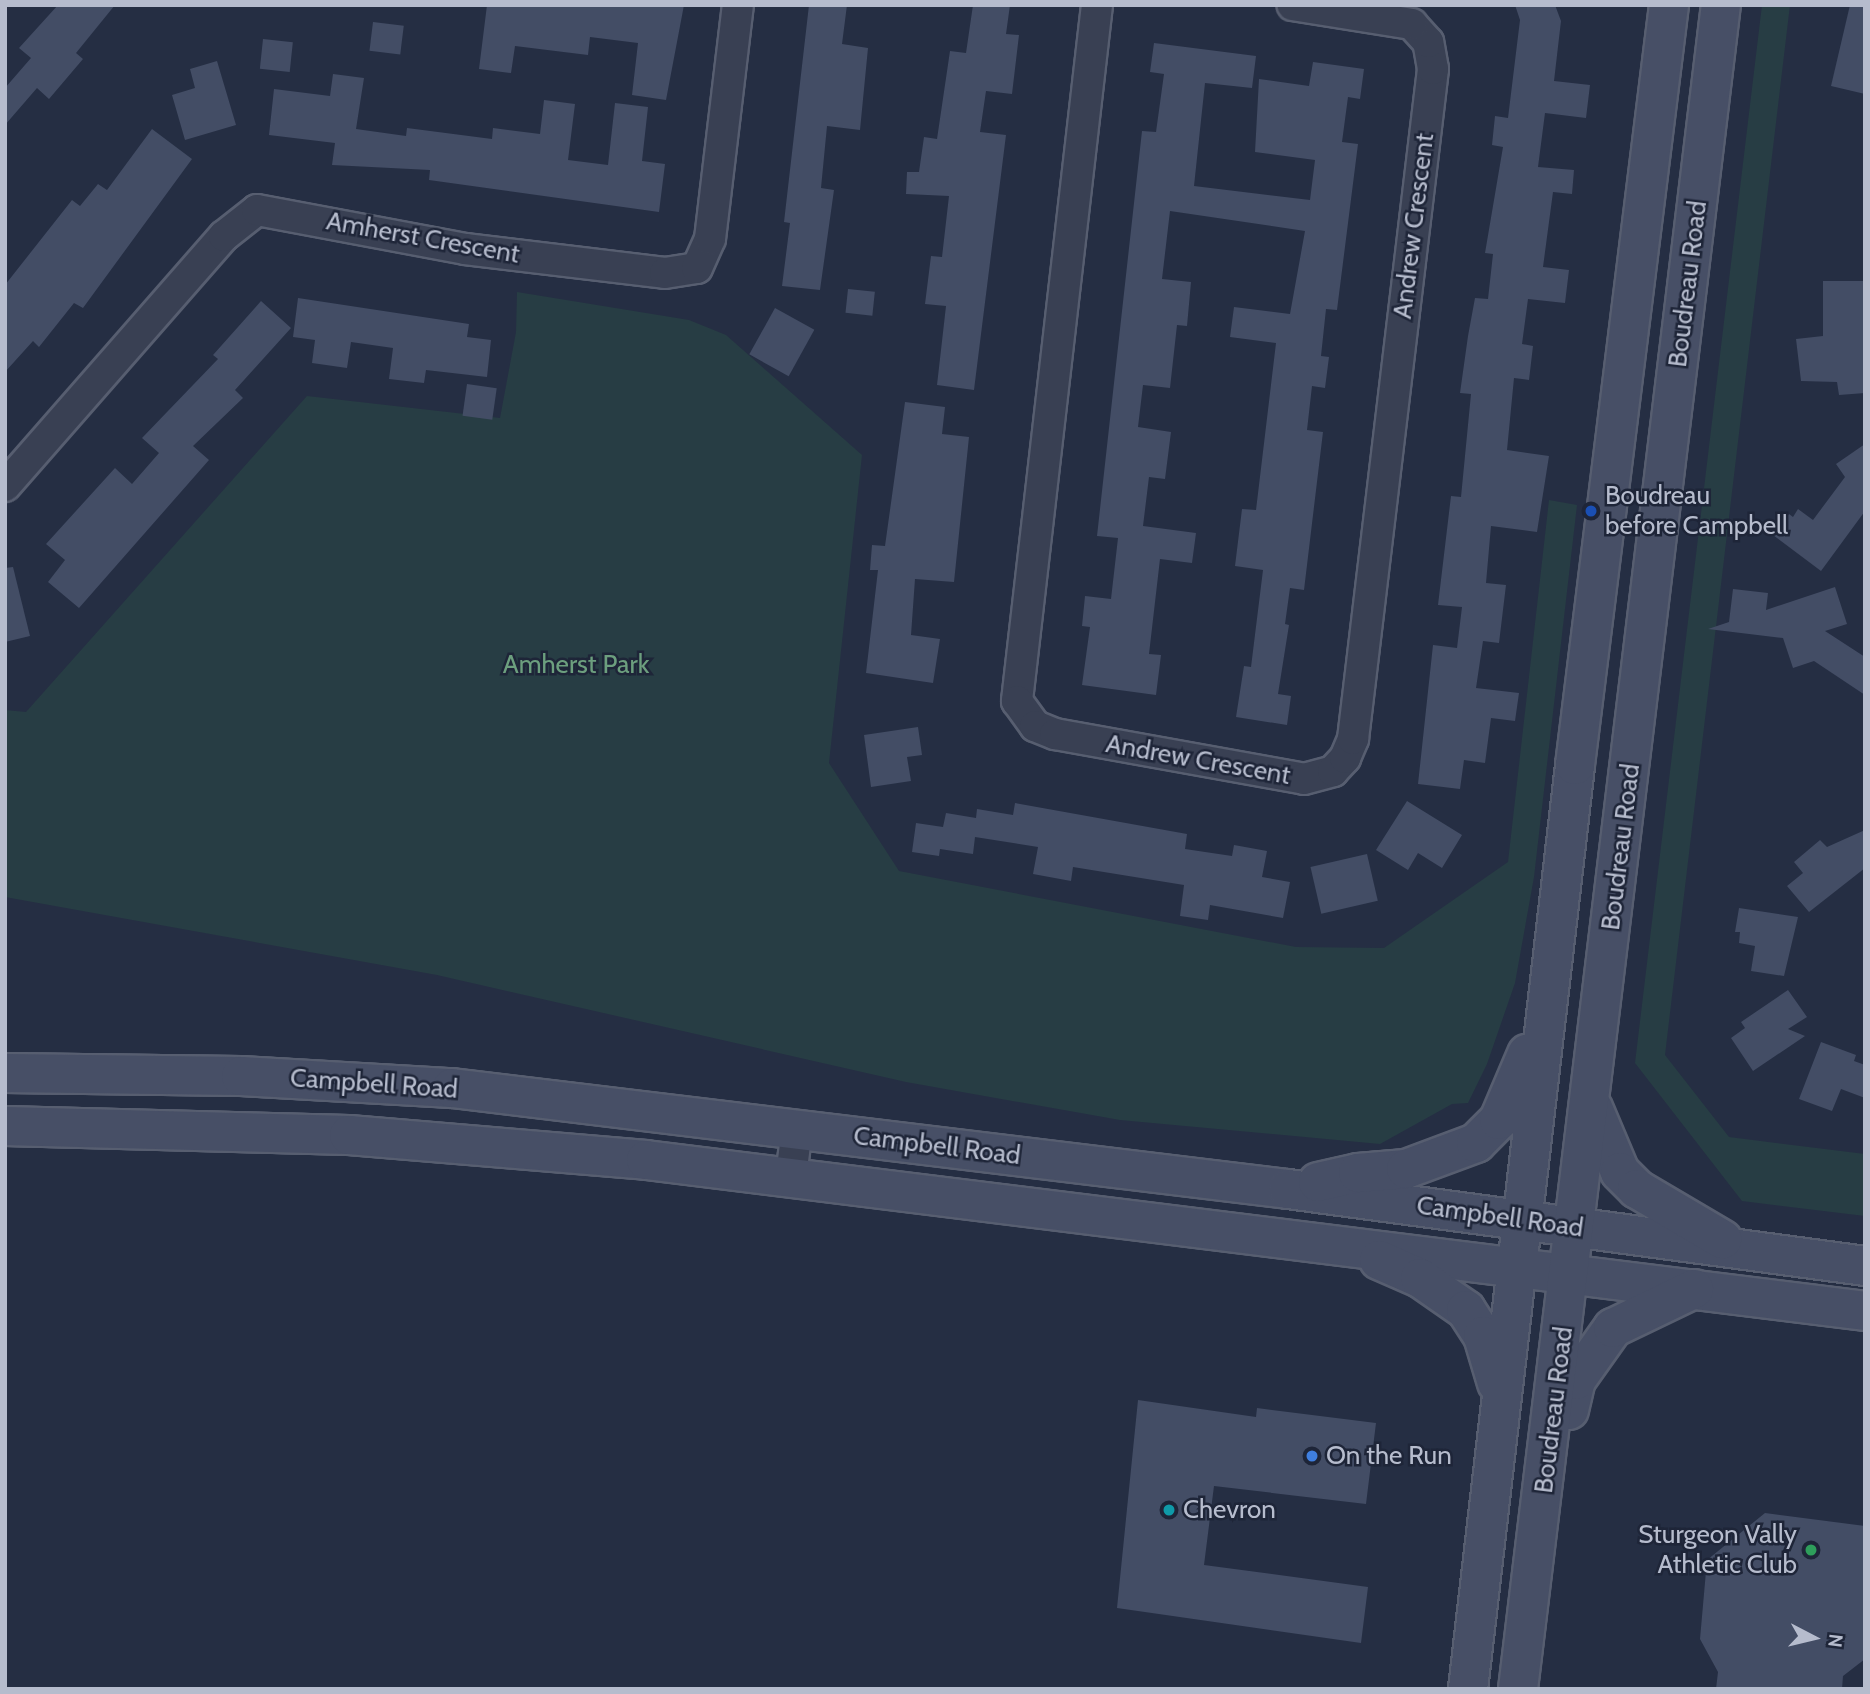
<!DOCTYPE html>
<style>
body{margin:0}
#map{position:relative;width:1870px;height:1694px;overflow:hidden;background:#252e43;font-family:Cabin,sans-serif}
div>[style]{position:absolute}
[style*='--x']{left:calc(var(--x)*1px);top:calc(var(--y)*1px);width:calc(var(--w)*1px);rotate:calc(var(--a)*1deg)}
.green>*{inset:0;background:#273d44}
.building>*{inset:0;background:#434d65;transform-origin:0 0}
.roads{filter:drop-shadow(2px 0 #575e70) drop-shadow(-2px 0 #575e70) drop-shadow(0 2px #575e70) drop-shadow(0 -2px #575e70)}
.street>*{height:30px;margin:-15px;padding:0 15px;transform-origin:15px;border-radius:15px;background:#394053}
.secondary>*{height:38px;margin:-19px;padding:0 19px;transform-origin:19px;border-radius:19px;background:#474f66}
.dots>*{width:19px;height:19px;translate:-50% -50%;box-sizing:border-box;border:4px solid #1e2538;border-radius:50%}
span{translate:-50% -50%;white-space:nowrap;text-align:center;line-height:1.15;-webkit-text-stroke:5px #1e2538;paint-order:stroke}
.street-label{font-size:26px;color:#b6bccd}
.poi-label{font-size:26px;color:#b6bccd}
.left{translate:0 -50%;text-align:left}
.right{translate:-100% -50%;text-align:right}
.park-label{font-size:26px;color:#6c9f7e}
.frame{position:absolute;inset:0;border:7px solid #b6bccd;pointer-events:none}
.north{position:absolute;left:1779px;top:1603px;width:70px;height:70px;-webkit-text-stroke:5px #1e2538;paint-order:stroke;rotate:97deg;font-size:19px;font-weight:700;line-height:28px;text-align:center;color:#b6bccd}
.north::after{content:'';display:block;margin:auto;width:24px;height:32px;background:#b6bccd;clip-path:polygon(50% 0,100% 100%,50% 72%,0 100%)}
</style>
<div id="map">
<div class="green">
<div style="clip-path:polygon(1762px 5px,1790px 5px,1665px 1055px,1729px 1137px,1865px 1154px,1865px 1216px,1742px 1201px,1635px 1063px)"></div>
<div style="clip-path:polygon(517px 292px,689px 320px,726px 335px,862px 455px,829px 763px,899px 871px,1296px 947px,1384px 948px,1508px 862px,1549px 500px,1577px 505px,1534px 877px,1515px 983px,1487px 1064px,1468px 1103px,1452px 1104px,1380px 1144px,1120px 1120px,906px 1082px,437px 975px,5px 897px,5px 710px,26px 712px,307px 396px,500px 418px,516px 332px)"></div>
</div>
<div class="building">
<div style="clip-path:polygon(58px 5px,115px 5px,76px 53px,83px 59px,49px 99px,37px 88px,5px 125px,5px 88px,31px 58px,19px 48px)"></div>
<div style="clip-path:polygon(487px 5px,684px 5px,666px 100px,632px 95px,638px 43px,590px 37px,588px 55px,515px 46px,511px 73px,479px 69px)"></div>
<div style="clip-path:polygon(809px 5px,847px 5px,842px 44px,868px 48px,860px 130px,827px 126px,821px 188px,834px 190px,820px 290px,782px 286px,790px 223px,784px 222px)"></div>
<div style="clip-path:polygon(973px 5px,1010px 5px,1006px 34px,1019px 35px,1012px 94px,986px 91px,980px 132px,1006px 135px,974px 390px,937px 385px,946px 306px,925px 304px,931px 256px,942px 257px,949px 196px,906px 194px,907px 172px,919px 172px,924px 137px,937px 139px,950px 51px,966px 53px)"></div>
<div style="clip-path:polygon(1515px 5px,1555px 5px,1561px 21px,1554px 81px,1590px 85px,1586px 118px,1545px 113px,1538px 167px,1574px 170px,1572px 194px,1553px 192px,1543px 267px,1569px 270px,1565px 303px,1528px 299px,1522px 344px,1533px 346px,1529px 380px,1514px 378px,1507px 450px,1549px 456px,1537px 532px,1491px 526px,1486px 583px,1506px 585px,1499px 643px,1483px 641px,1476px 688px,1519px 693px,1515px 721px,1491px 718px,1485px 763px,1464px 760px,1460px 789px,1418px 784px,1433px 645px,1457px 648px,1462px 607px,1438px 605px,1451px 496px,1461px 497px,1471px 394px,1460px 393px,1468px 336px,1475px 298px,1488px 299px,1493px 254px,1485px 253px,1503px 147px,1492px 145px,1495px 116px,1508px 118px,1520px 20px)"></div>
<div style="clip-path:polygon(1850px 5px,1865px 5px,1865px 94px,1831px 86px)"></div>
<div style="left:373px;top:22px;width:31px;height:29px;rotate:7deg"></div>
<div style="left:263px;top:39px;width:30px;height:30px;rotate:6deg"></div>
<div style="clip-path:polygon(1154px 43px,1256px 56px,1252px 88px,1205px 83px,1194px 186px,1310px 200px,1315px 160px,1255px 152px,1259px 79px,1309px 86px,1313px 62px,1364px 69px,1360px 99px,1348px 97px,1342px 142px,1358px 144px,1337px 310px,1326px 309px,1321px 356px,1329px 357px,1325px 388px,1312px 386px,1307px 430px,1323px 432px,1304px 590px,1290px 588px,1285px 624px,1289px 625px,1278px 694px,1291px 696px,1287px 725px,1236px 717px,1244px 666px,1251px 667px,1263px 570px,1235px 566px,1242px 509px,1256px 510px,1276px 343px,1230px 337px,1234px 307px,1290px 314px,1305px 231px,1170px 211px,1162px 279px,1191px 282px,1187px 326px,1177px 325px,1170px 388px,1143px 385px,1138px 427px,1171px 432px,1165px 479px,1149px 477px,1143px 526px,1196px 533px,1192px 563px,1160px 559px,1149px 654px,1161px 655px,1156px 695px,1082px 685px,1090px 627px,1082px 626px,1085px 596px,1111px 599px,1118px 538px,1097px 536px,1142px 131px,1156px 132px,1164px 74px,1150px 72px)"></div>
<div style="clip-path:polygon(217px 61px,236px 125px,185px 140px,172px 95px,195px 88px,190px 69px)"></div>
<div style="clip-path:polygon(333px 74px,364px 78px,356px 129px,406px 136px,407px 128px,492px 139px,493px 128px,540px 134px,544px 100px,575px 104px,568px 160px,608px 165px,615px 103px,648px 107px,642px 161px,665px 164px,659px 212px,429px 180px,430px 170px,332px 165px,335px 143px,269px 135px,274px 89px,330px 96px)"></div>
<div style="clip-path:polygon(152px 129px,192px 159px,83px 308px,74px 303px,39px 347px,33px 341px,5px 372px,5px 285px,72px 200px,80px 206px,98px 184px,107px 190px)"></div>
<div style="clip-path:polygon(1823px 281px,1865px 281px,1865px 393px,1839px 395px,1837px 382px,1801px 381px,1796px 339px,1823px 336px)"></div>
<div style="left:848px;top:289px;width:27px;height:24px;rotate:6deg"></div>
<div style="clip-path:polygon(298px 298px,469px 324px,467px 337px,491px 340px,487px 377px,426px 370px,424px 383px,389px 379px,393px 348px,351px 342px,347px 368px,312px 363px,315px 340px,293px 337px)"></div>
<div style="clip-path:polygon(261px 301px,291px 328px,235px 390px,243px 398px,193px 446px,209px 460px,79px 608px,48px 582px,65px 560px,46px 544px,115px 468px,132px 484px,159px 453px,142px 438px,218px 359px,213px 355px)"></div>
<div style="left:775px;top:308px;width:45px;height:53px;rotate:29deg"></div>
<div style="left:467px;top:384px;width:30px;height:32px;rotate:8deg"></div>
<div style="clip-path:polygon(905px 402px,945px 407px,942px 434px,969px 437px,954px 582px,915px 579px,911px 635px,940px 639px,933px 683px,866px 673px,878px 570px,870px 570px,872px 545px,885px 546px)"></div>
<div style="clip-path:polygon(1865px 444px,1865px 511px,1821px 571px,1773px 535px,1789px 514px,1793px 517px,1798px 509px,1813px 520px,1845px 477px,1836px 464px)"></div>
<div style="clip-path:polygon(13px 567px,30px 636px,5px 642px,5px 568px)"></div>
<div style="clip-path:polygon(1835px 587px,1847px 624px,1825px 631px,1865px 657px,1865px 695px,1814px 661px,1793px 668px,1783px 638px,1708px 629px,1729px 622px,1733px 589px,1768px 593px,1766px 610px)"></div>
<div style="clip-path:polygon(918px 727px,922px 755px,907px 757px,911px 781px,871px 787px,864px 735px)"></div>
<div style="clip-path:polygon(1407px 801px,1462px 835px,1442px 868px,1418px 853px,1408px 870px,1376px 850px)"></div>
<div style="clip-path:polygon(1015px 803px,1187px 834px,1185px 849px,1232px 856px,1234px 845px,1267px 851px,1262px 877px,1290px 882px,1283px 918px,1210px 905px,1208px 920px,1180px 916px,1184px 885px,1073px 867px,1071px 881px,1033px 874px,1038px 847px,975px 837px,973px 854px,940px 849px,939px 856px,912px 852px,916px 823px,943px 827px,946px 813px,976px 818px,977px 809px,1013px 815px)"></div>
<div style="clip-path:polygon(1865px 830px,1865px 868px,1809px 912px,1787px 886px,1803px 873px,1794px 862px,1820px 840px,1827px 847px)"></div>
<div style="left:1367px;top:854px;width:48px;height:58px;rotate:77deg"></div>
<div style="clip-path:polygon(1739px 908px,1798px 917px,1784px 976px,1751px 971px,1755px 946px,1739px 943px,1740px 932px,1735px 932px)"></div>
<div style="clip-path:polygon(1788px 990px,1807px 1017px,1788px 1029px,1805px 1036px,1753px 1071px,1731px 1038px,1745px 1028px,1741px 1022px)"></div>
<div style="clip-path:polygon(1821px 1042px,1856px 1055px,1854px 1061px,1865px 1065px,1865px 1098px,1841px 1089px,1832px 1111px,1799px 1099px)"></div>
<div style="clip-path:polygon(1138px 1400px,1256px 1417px,1257px 1408px,1376px 1423px,1366px 1504px,1214px 1486px,1204px 1565px,1368px 1587px,1361px 1643px,1117px 1608px)"></div>
<div style="clip-path:polygon(1765px 1513px,1865px 1526px,1865px 1659px,1843px 1676px,1842px 1689px,1716px 1689px,1718px 1672px,1700px 1639px,1707px 1560px)"></div>
</div>
<div class="roads">
<div class="street">
<div style="--x:1097;--y:5;--w:701;--a:96.56"></div>
<div style="--x:1017;--y:701;--w:31;--a:54"></div>
<div style="--x:1035;--y:726;--w:22;--a:22"></div>
<div style="--x:1055;--y:734;--w:253;--a:10.2"></div>
<div style="--x:1304;--y:779;--w:30;--a:-15"></div>
<div style="--x:1333;--y:771;--w:18;--a:-47"></div>
<div style="--x:1345;--y:758;--w:21;--a:-67"></div>
<div style="--x:1353;--y:739;--w:675;--a:-83.19"></div>
<div style="--x:1433;--y:69;--w:27;--a:-100"></div>
<div style="--x:1428;--y:42;--w:24;--a:-132"></div>
<div style="--x:1412;--y:24;--w:121;--a:-171"></div>
<div style="--x:5;--y:486;--w:332;--a:-48.8"></div>
<div style="--x:224;--y:236;--w:42;--a:-38.2"></div>
<div style="--x:257;--y:210;--w:212;--a:10.6"></div>
<div style="--x:465;--y:249;--w:201;--a:6.8"></div>
<div style="--x:665;--y:273;--w:32;--a:-9"></div>
<div style="--x:697;--y:268;--w:32;--a:-66"></div>
<div style="--x:710;--y:239;--w:236;--a:-83.2"></div>
<div style="--x:791;--y:1176;--w:47;--a:-82.7"></div>
</div>
<div class="secondary">
<div style="--x:5;--y:1073;--w:236;--a:0.7"></div>
<div style="--x:241;--y:1076;--w:211;--a:3.3"></div>
<div style="--x:452;--y:1088;--w:842;--a:6.89"></div>
<div style="--x:1288;--y:1189;--w:582;--a:7.6"></div>
<div style="--x:1593;--y:1108;--w:69;--a:67.1"></div>
<div style="--x:1620;--y:1172;--w:24;--a:45"></div>
<div style="--x:1637;--y:1189;--w:99;--a:30.5"></div>
<div style="--x:5;--y:1126;--w:344;--a:1.5"></div>
<div style="--x:349;--y:1135;--w:298;--a:4.8"></div>
<div style="--x:646;--y:1160;--w:1228;--a:7.06"></div>
<div style="--x:1318;--y:1182;--w:41;--a:-12.7"></div>
<div style="--x:1358;--y:1173;--w:48;--a:-4.8"></div>
<div style="--x:1406;--y:1169;--w:75;--a:-20.4"></div>
<div style="--x:1476;--y:1143;--w:33;--a:-45"></div>
<div style="--x:1499;--y:1120;--w:72;--a:-67"></div>
<div style="--x:1379;--y:1260;--w:45;--a:23.7"></div>
<div style="--x:1420;--y:1278;--w:56;--a:34.8"></div>
<div style="--x:1466;--y:1310;--w:31;--a:57"></div>
<div style="--x:1483;--y:1336;--w:49;--a:73.4"></div>
<div style="--x:1569;--y:1410;--w:31;--a:-77"></div>
<div style="--x:1576;--y:1380;--w:64;--a:-54.6"></div>
<div style="--x:1613;--y:1328;--w:90;--a:-25.7"></div>
<div style="--x:1468;--y:1689;--w:930;--a:-83.39"></div>
<div style="--x:1575;--y:765;--w:766;--a:-82.95"></div>
<div style="--x:1518;--y:1689;--w:1696;--a:-83.13"></div>
</div>
</div>
<div class="dots">
<div style="left:1591px;top:511px;background:#1a4fb4"></div>
<div style="left:1312px;top:1456px;background:#3f7fe0"></div>
<div style="left:1169px;top:1510px;background:#0f9aa8"></div>
<div style="left:1811px;top:1550px;background:#2e9e5b"></div>
</div>
<div class="street-label">
<span style="left:1414px;top:226px;rotate:-83deg">Andrew Crescent</span>
<span style="left:423px;top:238px;rotate:10deg">Amherst Crescent</span>
<span style="left:1688px;top:284px;rotate:-83deg">Boudreau Road</span>
<span style="left:1198px;top:760px;rotate:10deg">Andrew Crescent</span>
<span style="left:1621px;top:847px;rotate:-83deg">Boudreau Road</span>
<span style="left:374px;top:1084px;rotate:4deg">Campbell Road</span>
<span style="left:937px;top:1146px;rotate:7deg">Campbell Road</span>
<span style="left:1500px;top:1217px;rotate:8deg">Campbell Road</span>
<span style="left:1554px;top:1410px;rotate:-83deg">Boudreau Road</span>
</div>
<div class="poi-label">
<span class="left" style="left:1605px;top:511px">Boudreau<br>before Campbell</span>
<span class="left" style="left:1326px;top:1456px">On the Run</span>
<span class="left" style="left:1183px;top:1510px">Chevron</span>
<span class="right" style="left:1797px;top:1550px">Sturgeon Vally<br>Athletic Club</span>
</div>
<div class="park-label">
<span style="left:576px;top:665px">Amherst Park</span>
</div>
<div class="frame"></div>
<div class="north">N</div>
</div>
